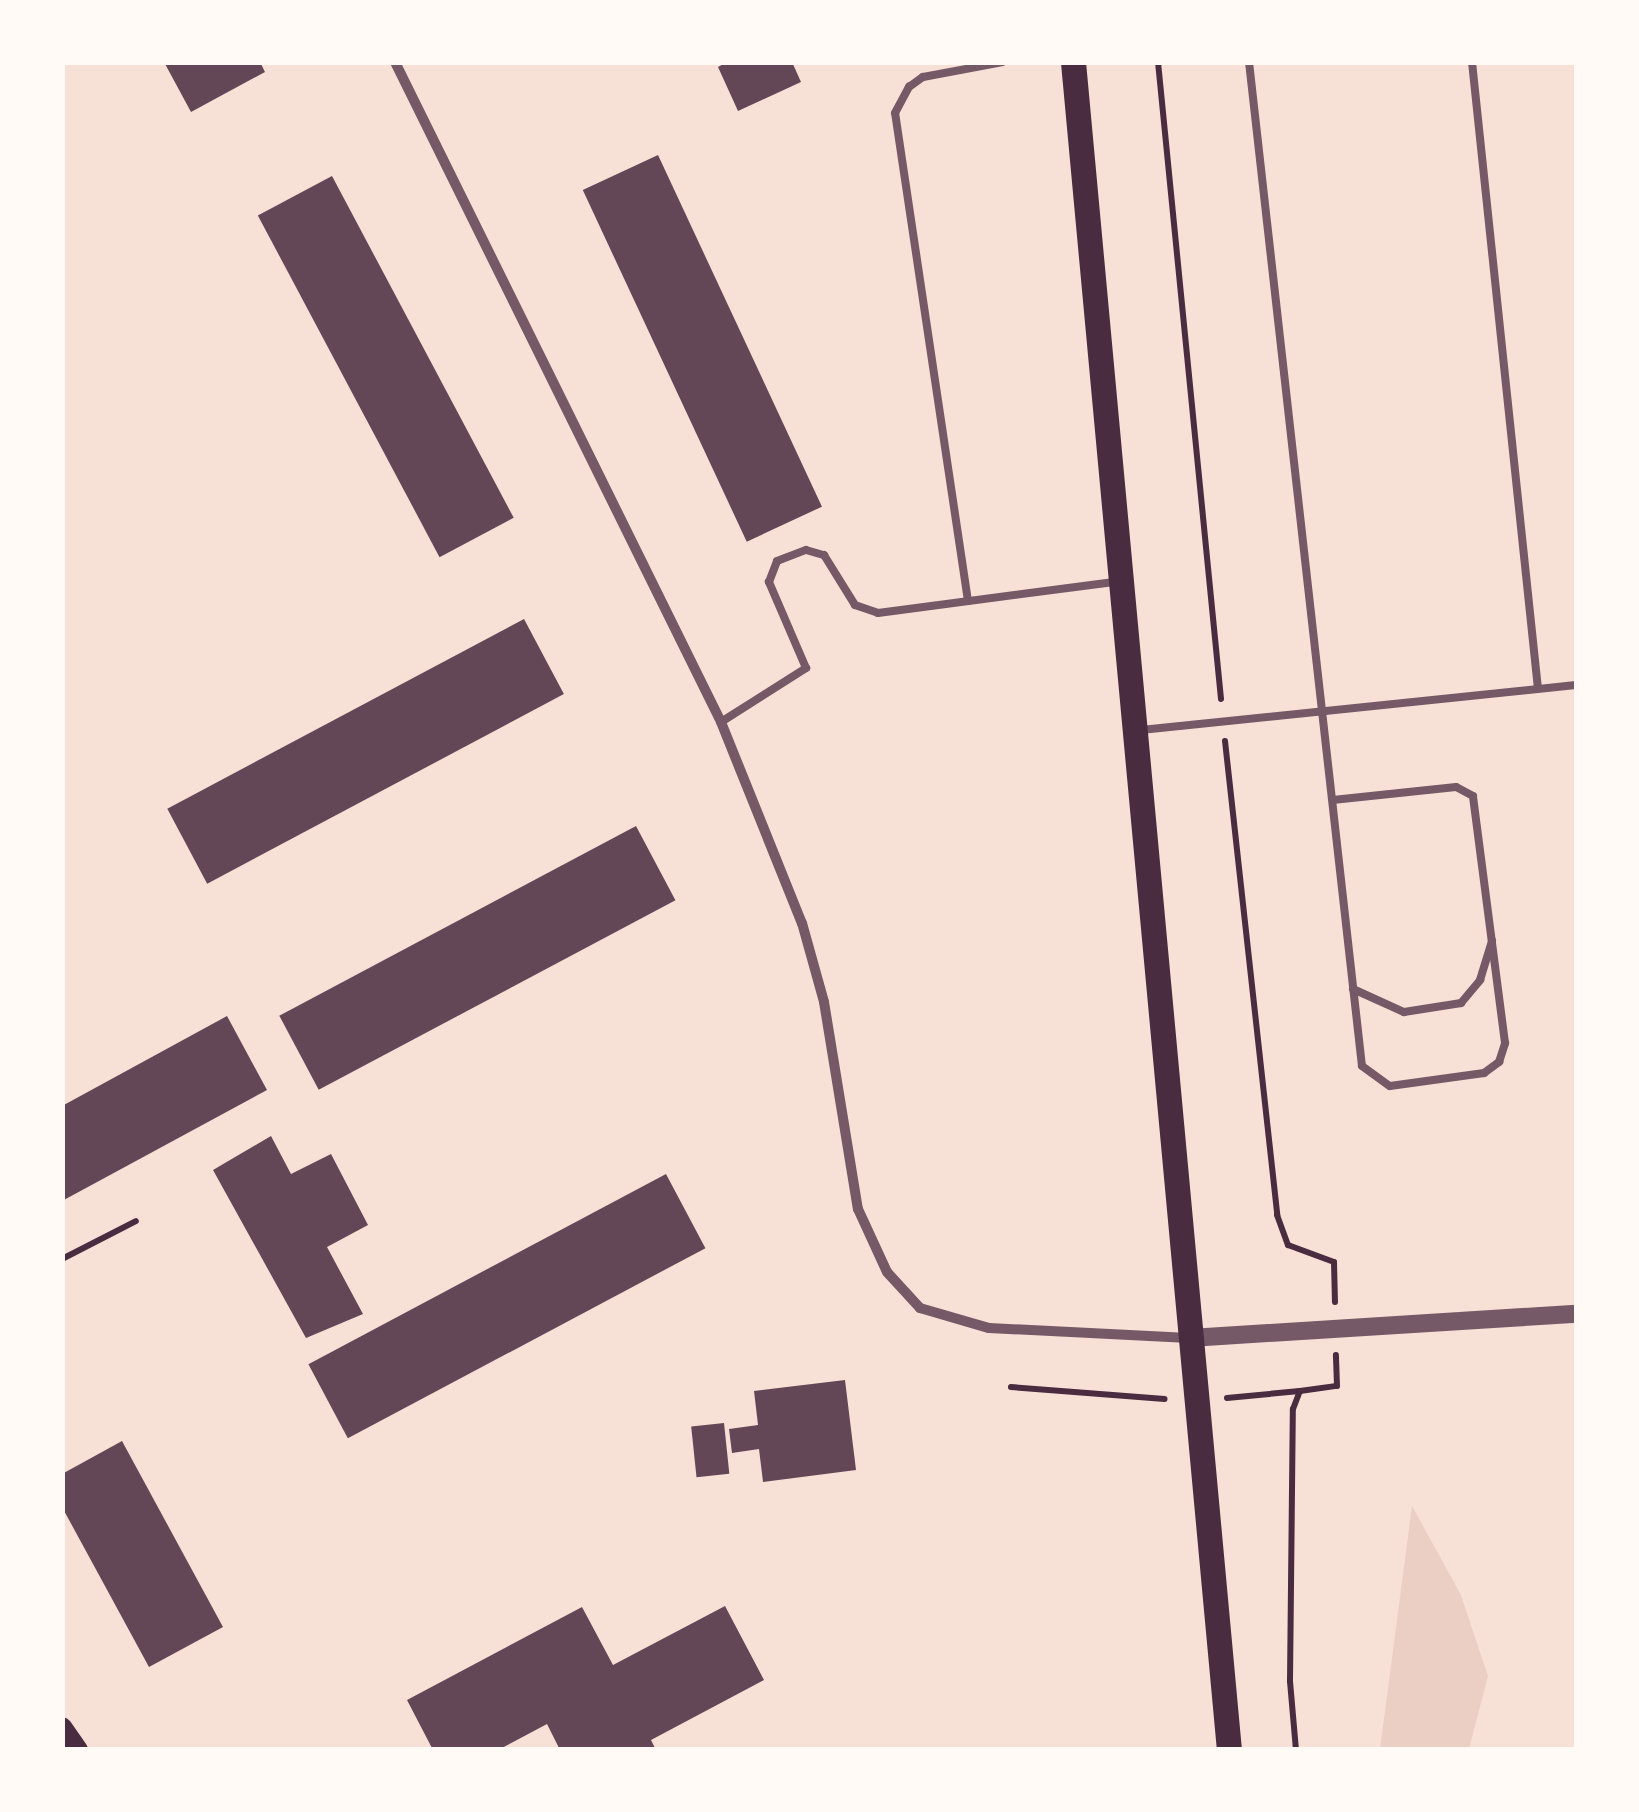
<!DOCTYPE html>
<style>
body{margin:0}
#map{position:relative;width:1639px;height:1812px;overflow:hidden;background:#f7e1d7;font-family:"Source Sans 3",sans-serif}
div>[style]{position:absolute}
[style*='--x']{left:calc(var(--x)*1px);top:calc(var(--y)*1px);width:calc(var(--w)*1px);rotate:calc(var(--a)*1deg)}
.green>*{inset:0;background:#ebcfc5}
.building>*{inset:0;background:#644757;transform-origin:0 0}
.path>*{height:6px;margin:-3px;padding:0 3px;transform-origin:3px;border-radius:3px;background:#4a2c40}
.service>*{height:8px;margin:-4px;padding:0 4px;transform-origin:4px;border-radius:4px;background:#755966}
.minor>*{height:10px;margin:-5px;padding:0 5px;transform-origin:5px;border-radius:5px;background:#755966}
.tertiary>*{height:18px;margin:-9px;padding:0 9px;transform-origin:9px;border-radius:9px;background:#755966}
.secondary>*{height:20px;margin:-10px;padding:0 10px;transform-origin:10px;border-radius:10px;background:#4a2c40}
.primary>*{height:25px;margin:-12.5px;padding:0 12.5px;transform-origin:12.5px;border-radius:12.5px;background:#4a2c40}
span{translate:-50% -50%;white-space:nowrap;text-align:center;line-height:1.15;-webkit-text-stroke:9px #fffaf5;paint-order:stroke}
.frame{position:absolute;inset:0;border:65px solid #fffaf5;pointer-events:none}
</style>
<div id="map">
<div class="green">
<div style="clip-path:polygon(1412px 1506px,1461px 1595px,1488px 1676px,1469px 1749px,1380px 1749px)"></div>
</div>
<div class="building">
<div style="clip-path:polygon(164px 62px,260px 62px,265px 72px,191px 112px)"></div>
<div style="clip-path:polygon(727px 62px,792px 62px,801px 82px,738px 111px,718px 67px)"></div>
<div style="left:658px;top:155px;width:388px;height:83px;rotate:65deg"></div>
<div style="left:332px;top:176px;width:387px;height:84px;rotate:62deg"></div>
<div style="left:524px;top:619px;width:85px;height:404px;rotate:62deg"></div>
<div style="left:636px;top:826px;width:84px;height:404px;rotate:62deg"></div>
<div style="clip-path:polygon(227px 1016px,267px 1090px,62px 1201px,62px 1106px)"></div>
<div style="clip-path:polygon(271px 1136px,291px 1174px,331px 1154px,368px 1225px,327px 1247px,363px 1314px,306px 1338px,213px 1170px)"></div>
<div style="left:666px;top:1174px;width:84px;height:405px;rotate:62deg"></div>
<div style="clip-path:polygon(845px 1380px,856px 1470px,763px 1482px,759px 1449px,732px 1453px,729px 1429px,758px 1425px,754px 1391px)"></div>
<div style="left:724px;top:1423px;width:51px;height:33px;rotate:84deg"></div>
<div style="clip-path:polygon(122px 1441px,223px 1627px,149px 1667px,62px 1507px,62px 1474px)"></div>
<div style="clip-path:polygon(725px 1606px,764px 1680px,651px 1740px,656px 1750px,560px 1750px,547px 1724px,498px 1750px,433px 1750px,407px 1700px,582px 1607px,613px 1665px)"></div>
</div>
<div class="path">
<div style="--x:1158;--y:62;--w:640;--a:84.35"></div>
<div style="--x:1225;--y:741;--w:477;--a:83.7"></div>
<div style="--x:1277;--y:1215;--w:32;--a:70"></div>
<div style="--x:1288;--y:1245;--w:49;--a:20.3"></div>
<div style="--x:1334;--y:1262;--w:40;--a:88.6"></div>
<div style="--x:62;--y:1259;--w:83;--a:-27.2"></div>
<div style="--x:1011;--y:1387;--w:154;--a:4.5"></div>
<div style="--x:1227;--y:1398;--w:73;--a:-5.5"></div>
<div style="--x:1296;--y:1750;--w:69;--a:-95"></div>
<div style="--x:1290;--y:1681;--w:272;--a:-89.4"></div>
<div style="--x:1293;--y:1409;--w:19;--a:-69"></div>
<div style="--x:1300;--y:1391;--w:37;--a:-8"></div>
<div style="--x:1337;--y:1386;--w:31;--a:-92"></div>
</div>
<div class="service">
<div style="--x:1249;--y:62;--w:1010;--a:83.58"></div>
<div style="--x:1362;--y:1066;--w:34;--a:36"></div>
<div style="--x:1390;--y:1086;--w:95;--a:-7.9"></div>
<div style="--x:1484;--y:1073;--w:19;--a:-36"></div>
<div style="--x:1499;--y:1062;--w:20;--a:-72"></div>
<div style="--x:1505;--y:1043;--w:249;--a:-97.4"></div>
<div style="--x:1473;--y:796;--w:19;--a:-152"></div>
<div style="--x:1456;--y:787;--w:124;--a:174"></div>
<div style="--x:1472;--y:62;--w:630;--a:83.99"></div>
<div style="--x:968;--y:601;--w:493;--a:-98.5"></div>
<div style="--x:895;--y:113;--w:30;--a:-62"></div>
<div style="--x:909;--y:87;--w:17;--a:-36"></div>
<div style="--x:923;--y:77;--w:81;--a:-10.6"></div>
<div style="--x:721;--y:722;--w:101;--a:-32.4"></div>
<div style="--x:806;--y:668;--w:94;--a:-113.3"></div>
<div style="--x:769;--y:582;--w:22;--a:-69"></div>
<div style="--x:777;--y:561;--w:31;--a:-21"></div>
<div style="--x:806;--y:550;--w:19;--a:16"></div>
<div style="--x:824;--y:555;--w:59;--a:58.2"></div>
<div style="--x:855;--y:605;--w:24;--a:19"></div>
<div style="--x:878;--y:613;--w:238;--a:-7.5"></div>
<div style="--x:1141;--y:730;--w:437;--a:-5.9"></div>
<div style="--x:1353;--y:989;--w:56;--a:24.3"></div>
<div style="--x:1404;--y:1012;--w:58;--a:-9"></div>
<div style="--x:1461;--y:1003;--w:30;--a:-50"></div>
<div style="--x:1480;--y:980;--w:41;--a:-72.9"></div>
</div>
<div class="minor">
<div style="--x:395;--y:62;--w:736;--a:63.71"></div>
<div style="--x:721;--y:722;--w:217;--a:68.1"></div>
<div style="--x:802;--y:923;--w:82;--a:74.4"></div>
<div style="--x:824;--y:1002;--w:210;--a:80.7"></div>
<div style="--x:858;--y:1209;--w:69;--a:65.3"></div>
<div style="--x:887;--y:1272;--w:49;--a:47.5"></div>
<div style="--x:920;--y:1308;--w:72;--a:16.2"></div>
<div style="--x:989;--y:1328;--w:200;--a:2.9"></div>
</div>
<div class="tertiary">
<div style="--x:1190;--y:1338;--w:387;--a:-3.6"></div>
</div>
<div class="secondary">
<div style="--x:62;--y:1727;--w:28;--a:55"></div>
</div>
<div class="primary">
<div style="--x:1073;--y:62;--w:1695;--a:84.72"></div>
</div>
<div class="frame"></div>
</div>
